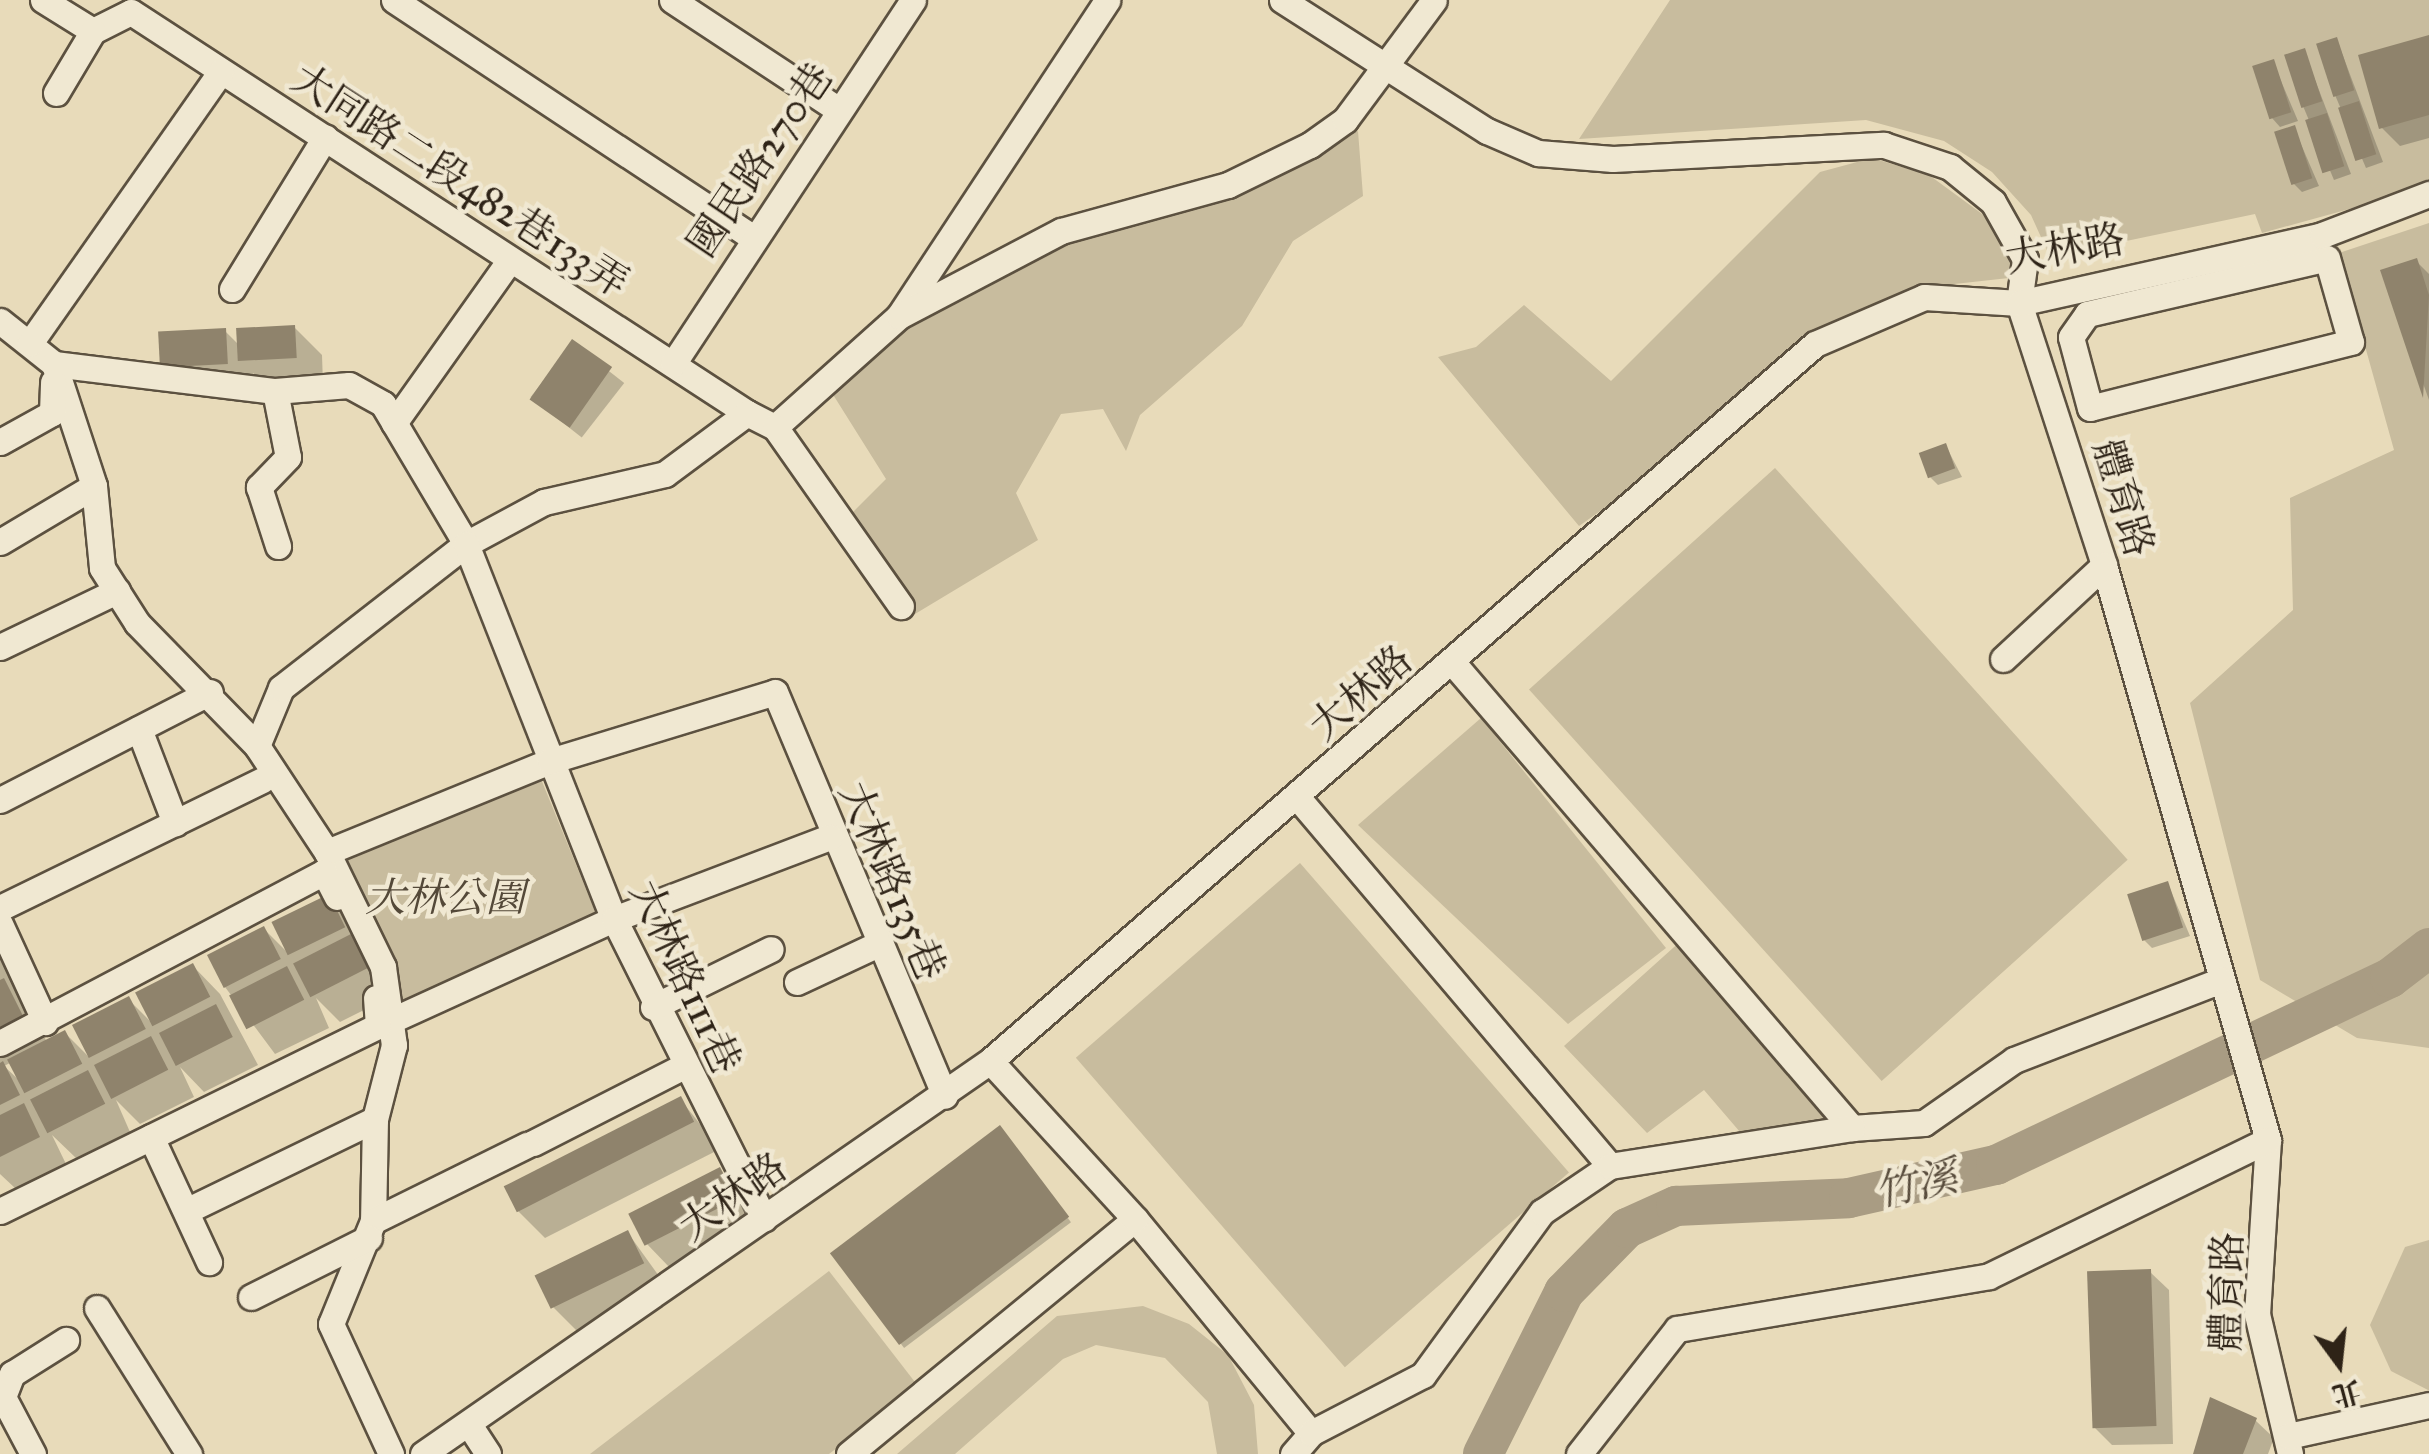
<!DOCTYPE html>
<meta charset="utf-8">
<style>
body{margin:0}
#map{position:relative;width:2429px;height:1454px;overflow:hidden;background:#e8dbba;font-family:"IM FELL Great Primer","Noto Serif TC",serif}
div>[style]{position:absolute}
[style*='--x']{left:calc(var(--x)*1px);top:calc(var(--y)*1px);width:calc(var(--w)*1px);rotate:calc(var(--a)*1deg)}
.green>*{inset:0;background:#c8bc9e;transform-origin:0 0}
.shadow>*{inset:0;background:#0003;transform-origin:0 0}
.river>*{height:40px;margin:-20px;padding:0 20px;transform-origin:20px;border-radius:20px;background:#a99c83}
.building>*{inset:0;background:#8f836c;transform-origin:0 0}
.roads{filter:drop-shadow(2px 0 #5c5140) drop-shadow(-2px 0 #5c5140) drop-shadow(0 2px #5c5140) drop-shadow(0 -2px #5c5140)}
.minor>*{height:25px;margin:-12.5px;padding:0 12.5px;transform-origin:12.5px;border-radius:12.5px;background:#f0e8d2}
span{translate:-50% -50%;white-space:nowrap;text-align:center;line-height:1.15;-webkit-text-stroke:9px #f0e8d2;paint-order:stroke}
.street-label{font-size:40px;color:#2e2317}
.park-label{font-size:40px;color:#544939;font-style:italic}
.water-label{font-size:42px;color:#594d3d;font-style:italic}
.north{position:absolute;left:2289px;top:1314px;width:100px;height:100px;-webkit-text-stroke:8px #f0e8d2;paint-order:stroke;rotate:165deg;font-size:28px;font-weight:700;line-height:40px;text-align:center;color:#2e2317}
.north::after{content:'';display:block;margin:auto;width:35px;height:45px;background:#2e2317;clip-path:polygon(50% 0,100% 100%,50% 72%,0 100%)}
</style>
<div id="map">
<div class="green">
<div style="clip-path:polygon(1670px 0,2429px 0,2429px 187px,2262px 233px,2255px 214px,2050px 257px,2031px 215px,1992px 172px,1944px 141px,1866px 120px,1579px 139px)"></div>
<div style="clip-path:polygon(1358px 131px,1363px 196px,1293px 241px,1242px 326px,1140px 415px,1126px 451px,1103px 409px,1061px 414px,1016px 493px,1038px 540px,915px 614px,851px 514px,886px 479px,832px 393px,905px 320px,1061px 237px,1228px 196px)"></div>
<div style="clip-path:polygon(1872px 158px,1929px 175px,1989px 219px,2018px 277px,1918px 288px,1579px 526px,1438px 357px,1476px 347px,1524px 305px,1611px 381px,1820px 172px)"></div>
<div style="clip-path:polygon(2429px 223px,2429px 1048px,2357px 1038px,2260px 980px,2190px 703px,2293px 610px,2290px 498px,2394px 450px,2339px 253px)"></div>
<div style="left:1775px;top:468px;width:527px;height:331px;rotate:48deg"></div>
<div style="clip-path:polygon(1481px 718px,1666px 948px,1568px 1024px,1358px 825px)"></div>
<div style="clip-path:polygon(541px 779px,597px 916px,394px 1013px,331px 853px)"></div>
<div style="left:1300px;top:863px;width:410px;height:297px;rotate:49deg"></div>
<div style="clip-path:polygon(1683px 939px,1828px 1117px,1740px 1132px,1704px 1090px,1647px 1133px,1564px 1046px)"></div>
<div style="clip-path:polygon(2429px 1240px,2429px 1390px,2428px 1390px,2391px 1371px,2370px 1325px,2405px 1247px)"></div>
<div style="clip-path:polygon(829px 1271px,918px 1386px,829px 1454px,590px 1454px)"></div>
<div style="clip-path:polygon(1143px 1306px,1189px 1324px,1228px 1355px,1254px 1405px,1258px 1454px,1217px 1454px,1208px 1402px,1165px 1358px,1096px 1345px,1063px 1359px,955px 1454px,897px 1454px,1057px 1316px)"></div>
</div>
<div class="shadow">
<div style="clip-path:polygon(2429px 38px,2429px 138px,2400px 146px,2381px 127px)"></div>
<div style="clip-path:polygon(2337px 40px,2383px 162px,2366px 168px,2335px 95px)"></div>
<div style="clip-path:polygon(2304px 51px,2351px 174px,2334px 180px,2303px 106px)"></div>
<div style="clip-path:polygon(2273px 62px,2298px 121px,2280px 127px,2272px 118px)"></div>
<div style="clip-path:polygon(2294px 128px,2319px 186px,2302px 192px,2293px 183px)"></div>
<div style="clip-path:polygon(2416px 261px,2429px 274px,2429px 400px,2383px 272px)"></div>
<div style="clip-path:polygon(294px 327px,322px 355px,323px 384px,267px 387px,253px 373px,254px 390px,190px 394px,163px 366px,225px 331px,239px 345px)"></div>
<div style="left:573px;top:343px;width:65px;height:69px;rotate:38deg"></div>
<div style="clip-path:polygon(1946px 446px,1962px 477px,1938px 485px,1929px 476px)"></div>
<div style="clip-path:polygon(2168px 884px,2190px 936px,2152px 948px,2143px 939px)"></div>
<div style="clip-path:polygon(328px 897px,356px 924px,394px 995px,340px 1022px,316px 998px,329px 1028px,275px 1054px,225px 987px,264px 929px,288px 953px)"></div>
<div style="clip-path:polygon(evenodd,0 954px,47px 1042px,65px 1033px,89px 1057px,128px 999px,152px 1023px,193px 966px,220px 994px,258px 1065px,204px 1092px,180px 1067px,194px 1097px,140px 1124px,116px 1100px,130px 1132px,76px 1158px,52px 1135px,66px 1164px,16px 1189px,0 1174px,0 954px,12px 1062px,21px 1082px,4px 1066px,12px 1062px)"></div>
<div style="clip-path:polygon(680px 1099px,720px 1149px,545px 1238px,518px 1211px)"></div>
<div style="left:1003px;top:1132px;width:113px;height:209px;rotate:53deg"></div>
<div style="clip-path:polygon(719px 1170px,761px 1227px,672px 1270px,645px 1242px)"></div>
<div style="clip-path:polygon(628px 1233px,669px 1290px,580px 1334px,552px 1306px)"></div>
<div style="clip-path:polygon(2150px 1272px,2169px 1290px,2173px 1444px,2112px 1445px,2094px 1427px)"></div>
<div style="clip-path:polygon(2255px 1420px,2274px 1438px,2268px 1454px,2195px 1454px)"></div>
</div>
<div class="river">
<div style="--x:1483;--y:1454;--w:181;--a:-63.4"></div>
<div style="--x:1564;--y:1292;--w:90;--a:-45.5"></div>
<div style="--x:1627;--y:1228;--w:54;--a:-24.2"></div>
<div style="--x:1676;--y:1206;--w:173;--a:-2.6"></div>
<div style="--x:1849;--y:1198;--w:151;--a:-12.7"></div>
<div style="--x:1996;--y:1165;--w:436;--a:-25.4"></div>
<div style="--x:2390;--y:978;--w:49;--a:-37.6"></div>
</div>
<div class="building">
<div style="clip-path:polygon(2429px 35px,2429px 115px,2379px 129px,2358px 55px)"></div>
<div style="left:2337px;top:37px;width:56px;height:22px;rotate:72deg"></div>
<div style="left:2305px;top:48px;width:56px;height:22px;rotate:72deg"></div>
<div style="left:2274px;top:59px;width:56px;height:23px;rotate:72deg"></div>
<div style="left:2359px;top:101px;width:56px;height:22px;rotate:72deg"></div>
<div style="left:2327px;top:113px;width:56px;height:23px;rotate:72deg"></div>
<div style="left:2295px;top:125px;width:56px;height:22px;rotate:72deg"></div>
<div style="clip-path:polygon(2417px 258px,2429px 295px,2423px 398px,2380px 270px)"></div>
<div style="left:295px;top:325px;width:33px;height:59px;rotate:87deg"></div>
<div style="left:226px;top:328px;width:36px;height:68px;rotate:87deg"></div>
<div style="left:572px;top:339px;width:49px;height:74px;rotate:35deg"></div>
<div style="left:1946px;top:443px;width:27px;height:29px;rotate:70deg"></div>
<div style="left:2168px;top:881px;width:49px;height:43px;rotate:72deg"></div>
<div style="left:329px;top:894px;width:37px;height:64px;rotate:64deg"></div>
<div style="left:264px;top:926px;width:37px;height:64px;rotate:63deg"></div>
<div style="left:351px;top:934px;width:38px;height:65px;rotate:63deg"></div>
<div style="left:193px;top:963px;width:38px;height:65px;rotate:63deg"></div>
<div style="left:287px;top:966px;width:38px;height:65px;rotate:63deg"></div>
<div style="clip-path:polygon(4px 978px,23px 1016px,0 1027px,0 980px)"></div>
<div style="left:129px;top:996px;width:37px;height:64px;rotate:63deg"></div>
<div style="left:216px;top:1004px;width:37px;height:64px;rotate:63deg"></div>
<div style="left:65px;top:1030px;width:38px;height:65px;rotate:63deg"></div>
<div style="left:151px;top:1036px;width:38px;height:64px;rotate:63deg"></div>
<div style="clip-path:polygon(3px 1061px,20px 1095px,0 1105px,0 1063px)"></div>
<div style="left:88px;top:1070px;width:38px;height:65px;rotate:63deg"></div>
<div style="left:681px;top:1096px;width:29px;height:199px;rotate:63deg"></div>
<div style="clip-path:polygon(24px 1103px,40px 1137px,0 1157px,0 1115px)"></div>
<div style="left:1000px;top:1125px;width:115px;height:213px;rotate:53deg"></div>
<div style="left:720px;top:1167px;width:36px;height:103px;rotate:63deg"></div>
<div style="left:628px;top:1230px;width:37px;height:104px;rotate:64deg"></div>
<div style="left:2151px;top:1269px;width:157px;height:64px;rotate:88deg"></div>
<div style="clip-path:polygon(2210px 1397px,2257px 1418px,2243px 1454px,2193px 1454px)"></div>
</div>
<div class="roads">
<div class="minor">
<div style="--x:43;--y:0;--w:59;--a:31.8"></div>
<div style="--x:93;--y:31;--w:42;--a:-26.6"></div>
<div style="--x:394;--y:0;--w:428;--a:33.5"></div>
<div style="--x:672;--y:0;--w:198;--a:33.4"></div>
<div style="--x:1282;--y:0;--w:243;--a:32.6"></div>
<div style="--x:1487;--y:131;--w:56;--a:23.3"></div>
<div style="--x:1538;--y:153;--w:75;--a:4.6"></div>
<div style="--x:1613;--y:159;--w:271;--a:-3"></div>
<div style="--x:1884;--y:145;--w:70;--a:18.4"></div>
<div style="--x:1950;--y:167;--w:55;--a:39.1"></div>
<div style="--x:1993;--y:202;--w:65;--a:60.7"></div>
<div style="--x:2025;--y:259;--w:44;--a:97.8"></div>
<div style="--x:2019;--y:303;--w:275;--a:72"></div>
<div style="--x:2104;--y:565;--w:598;--a:74.08"></div>
<div style="--x:2268;--y:1140;--w:174;--a:93.6"></div>
<div style="--x:2257;--y:1314;--w:144;--a:76.7"></div>
<div style="--x:131;--y:12;--w:735;--a:33.06"></div>
<div style="--x:56;--y:93;--w:72;--a:-59.2"></div>
<div style="--x:2327;--y:258;--w:87;--a:74.1"></div>
<div style="--x:2351;--y:342;--w:269;--a:165.8"></div>
<div style="--x:2090;--y:408;--w:73;--a:-105"></div>
<div style="--x:2071;--y:337;--w:28;--a:-55"></div>
<div style="--x:2087;--y:314;--w:246;--a:-13.1"></div>
<div style="--x:232;--y:289;--w:178;--a:-58.5"></div>
<div style="--x:901;--y:313;--w:375;--a:-56.6"></div>
<div style="--x:0;--y:321;--w:69;--a:38.5"></div>
<div style="--x:54;--y:364;--w:223;--a:7"></div>
<div style="--x:275;--y:391;--w:74;--a:-4.6"></div>
<div style="--x:349;--y:385;--w:39;--a:29"></div>
<div style="--x:383;--y:404;--w:163;--a:59.3"></div>
<div style="--x:466;--y:544;--w:89;--a:-28.3"></div>
<div style="--x:544;--y:502;--w:124;--a:-13"></div>
<div style="--x:665;--y:474;--w:102;--a:-36.6"></div>
<div style="--x:747;--y:413;--w:31;--a:27"></div>
<div style="--x:775;--y:427;--w:166;--a:-41.8"></div>
<div style="--x:899;--y:316;--w:183;--a:-27.7"></div>
<div style="--x:1061;--y:231;--w:173;--a:-15.4"></div>
<div style="--x:1228;--y:185;--w:91;--a:-26"></div>
<div style="--x:1310;--y:145;--w:43;--a:-35.5"></div>
<div style="--x:1345;--y:120;--w:149;--a:-53.4"></div>
<div style="--x:30;--y:343;--w:332;--a:-54.9"></div>
<div style="--x:54;--y:364;--w:128;--a:71.8"></div>
<div style="--x:94;--y:486;--w:82;--a:84.4"></div>
<div style="--x:102;--y:568;--w:65;--a:57.5"></div>
<div style="--x:137;--y:623;--w:172;--a:45.7"></div>
<div style="--x:257;--y:746;--w:127;--a:56.6"></div>
<div style="--x:327;--y:852;--w:128;--a:64"></div>
<div style="--x:383;--y:967;--w:79;--a:82"></div>
<div style="--x:394;--y:1045;--w:76;--a:104.4"></div>
<div style="--x:375;--y:1119;--w:102;--a:91.1"></div>
<div style="--x:373;--y:1221;--w:111;--a:112.2"></div>
<div style="--x:331;--y:1324;--w:143;--a:65.2"></div>
<div style="--x:673;--y:364;--w:436;--a:-56.6"></div>
<div style="--x:275;--y:391;--w:67;--a:78.9"></div>
<div style="--x:288;--y:457;--w:42;--a:134"></div>
<div style="--x:259;--y:487;--w:62;--a:72.1"></div>
<div style="--x:394;--y:423;--w:200;--a:-54.6"></div>
<div style="--x:775;--y:427;--w:219;--a:54.9"></div>
<div style="--x:0;--y:442;--w:60;--a:-29.1"></div>
<div style="--x:52;--y:413;--w:31;--a:-88"></div>
<div style="--x:0;--y:542;--w:109;--a:-30.8"></div>
<div style="--x:0;--y:647;--w:130;--a:-25.6"></div>
<div style="--x:2003;--y:659;--w:138;--a:-42.9"></div>
<div style="--x:1453;--y:663;--w:613;--a:49.37"></div>
<div style="--x:1852;--y:1128;--w:72;--a:-4"></div>
<div style="--x:1924;--y:1123;--w:110;--a:-35"></div>
<div style="--x:2014;--y:1060;--w:222;--a:-21.1"></div>
<div style="--x:139;--y:729;--w:101;--a:69"></div>
<div style="--x:257;--y:746;--w:63;--a:-67.5"></div>
<div style="--x:281;--y:688;--w:234;--a:-37.9"></div>
<div style="--x:466;--y:544;--w:403;--a:68.5"></div>
<div style="--x:614;--y:919;--w:335;--a:63.4"></div>
<div style="--x:1298;--y:798;--w:482;--a:49.7"></div>
<div style="--x:0;--y:800;--w:236;--a:-27.2"></div>
<div style="--x:327;--y:852;--w:241;--a:-22.2"></div>
<div style="--x:550;--y:761;--w:235;--a:-17"></div>
<div style="--x:775;--y:692;--w:438;--a:67.2"></div>
<div style="--x:0;--y:908;--w:292;--a:-26"></div>
<div style="--x:0;--y:924;--w:108;--a:65.3"></div>
<div style="--x:797;--y:982;--w:87;--a:-25.1"></div>
<div style="--x:653;--y:1007;--w:131;--a:-26.2"></div>
<div style="--x:390;--y:1021;--w:246;--a:-24.5"></div>
<div style="--x:614;--y:919;--w:231;--a:-20.8"></div>
<div style="--x:0;--y:1043;--w:366;--a:-27.8"></div>
<div style="--x:324;--y:872;--w:28;--a:63"></div>
<div style="--x:151;--y:1137;--w:138;--a:65.1"></div>
<div style="--x:533;--y:1143;--w:167;--a:-27"></div>
<div style="--x:188;--y:1210;--w:208;--a:-25.9"></div>
<div style="--x:0;--y:1211;--w:421;--a:-26.1"></div>
<div style="--x:378;--y:1026;--w:28;--a:-94"></div>
<div style="--x:1135;--y:1219;--w:277;--a:50.6"></div>
<div style="--x:373;--y:1221;--w:172;--a:-26.3"></div>
<div style="--x:251;--y:1297;--w:132;--a:-26.6"></div>
<div style="--x:97;--y:1308;--w:173;--a:57.8"></div>
<div style="--x:470;--y:1426;--w:33;--a:57"></div>
<div style="--x:2288;--y:1436;--w:144;--a:-12.4"></div>
<div style="--x:33;--y:1454;--w:64;--a:-117.8"></div>
<div style="--x:3;--y:1397;--w:25;--a:-69"></div>
<div style="--x:12;--y:1374;--w:64;--a:-32.2"></div>
<div style="--x:423;--y:1454;--w:690;--a:-34.73"></div>
<div style="--x:990;--y:1061;--w:1093;--a:-40.99"></div>
<div style="--x:1815;--y:344;--w:119;--a:-23.3"></div>
<div style="--x:1924;--y:297;--w:95;--a:3.6"></div>
<div style="--x:2019;--y:303;--w:311;--a:-12.6"></div>
<div style="--x:2322;--y:235;--w:115;--a:-21"></div>
<div style="--x:849;--y:1454;--w:370;--a:-39.4"></div>
<div style="--x:1135;--y:1219;--w:214;--a:-132.5"></div>
<div style="--x:1293;--y:1454;--w:28;--a:-49"></div>
<div style="--x:1311;--y:1433;--w:126;--a:-27.4"></div>
<div style="--x:1423;--y:1375;--w:202;--a:-53.9"></div>
<div style="--x:1542;--y:1212;--w:82;--a:-34.1"></div>
<div style="--x:1610;--y:1166;--w:245;--a:-8.9"></div>
<div style="--x:1579;--y:1454;--w:159;--a:-51.9"></div>
<div style="--x:1677;--y:1329;--w:316;--a:-9.6"></div>
<div style="--x:1989;--y:1276;--w:310;--a:-26"></div>
</div>
</div>
<div class="street-label">
<span style="left:760px;top:160px;rotate:-56deg">國民路270巷</span>
<span style="left:460px;top:181px;rotate:33deg">大同路二段482巷133弄</span>
<span style="left:2065px;top:249px;rotate:-10deg">大林路</span>
<span style="left:2123px;top:498px;rotate:73deg">體育路</span>
<span style="left:1361px;top:693px;rotate:-41deg">大林路</span>
<span style="left:892px;top:881px;rotate:67deg">大林路135巷</span>
<span style="left:685px;top:977px;rotate:65deg">大林路111巷</span>
<span style="left:733px;top:1197px;rotate:-35deg">大林路</span>
<span style="left:2227px;top:1292px;rotate:-89deg">體育路</span>
</div>
<div class="park-label">
<span style="left:445px;top:898px">大林公園</span>
</div>
<div class="water-label">
<span style="left:1916px;top:1184px;rotate:-12deg">竹溪</span>
</div>
<div class="north">北</div>
</div>
